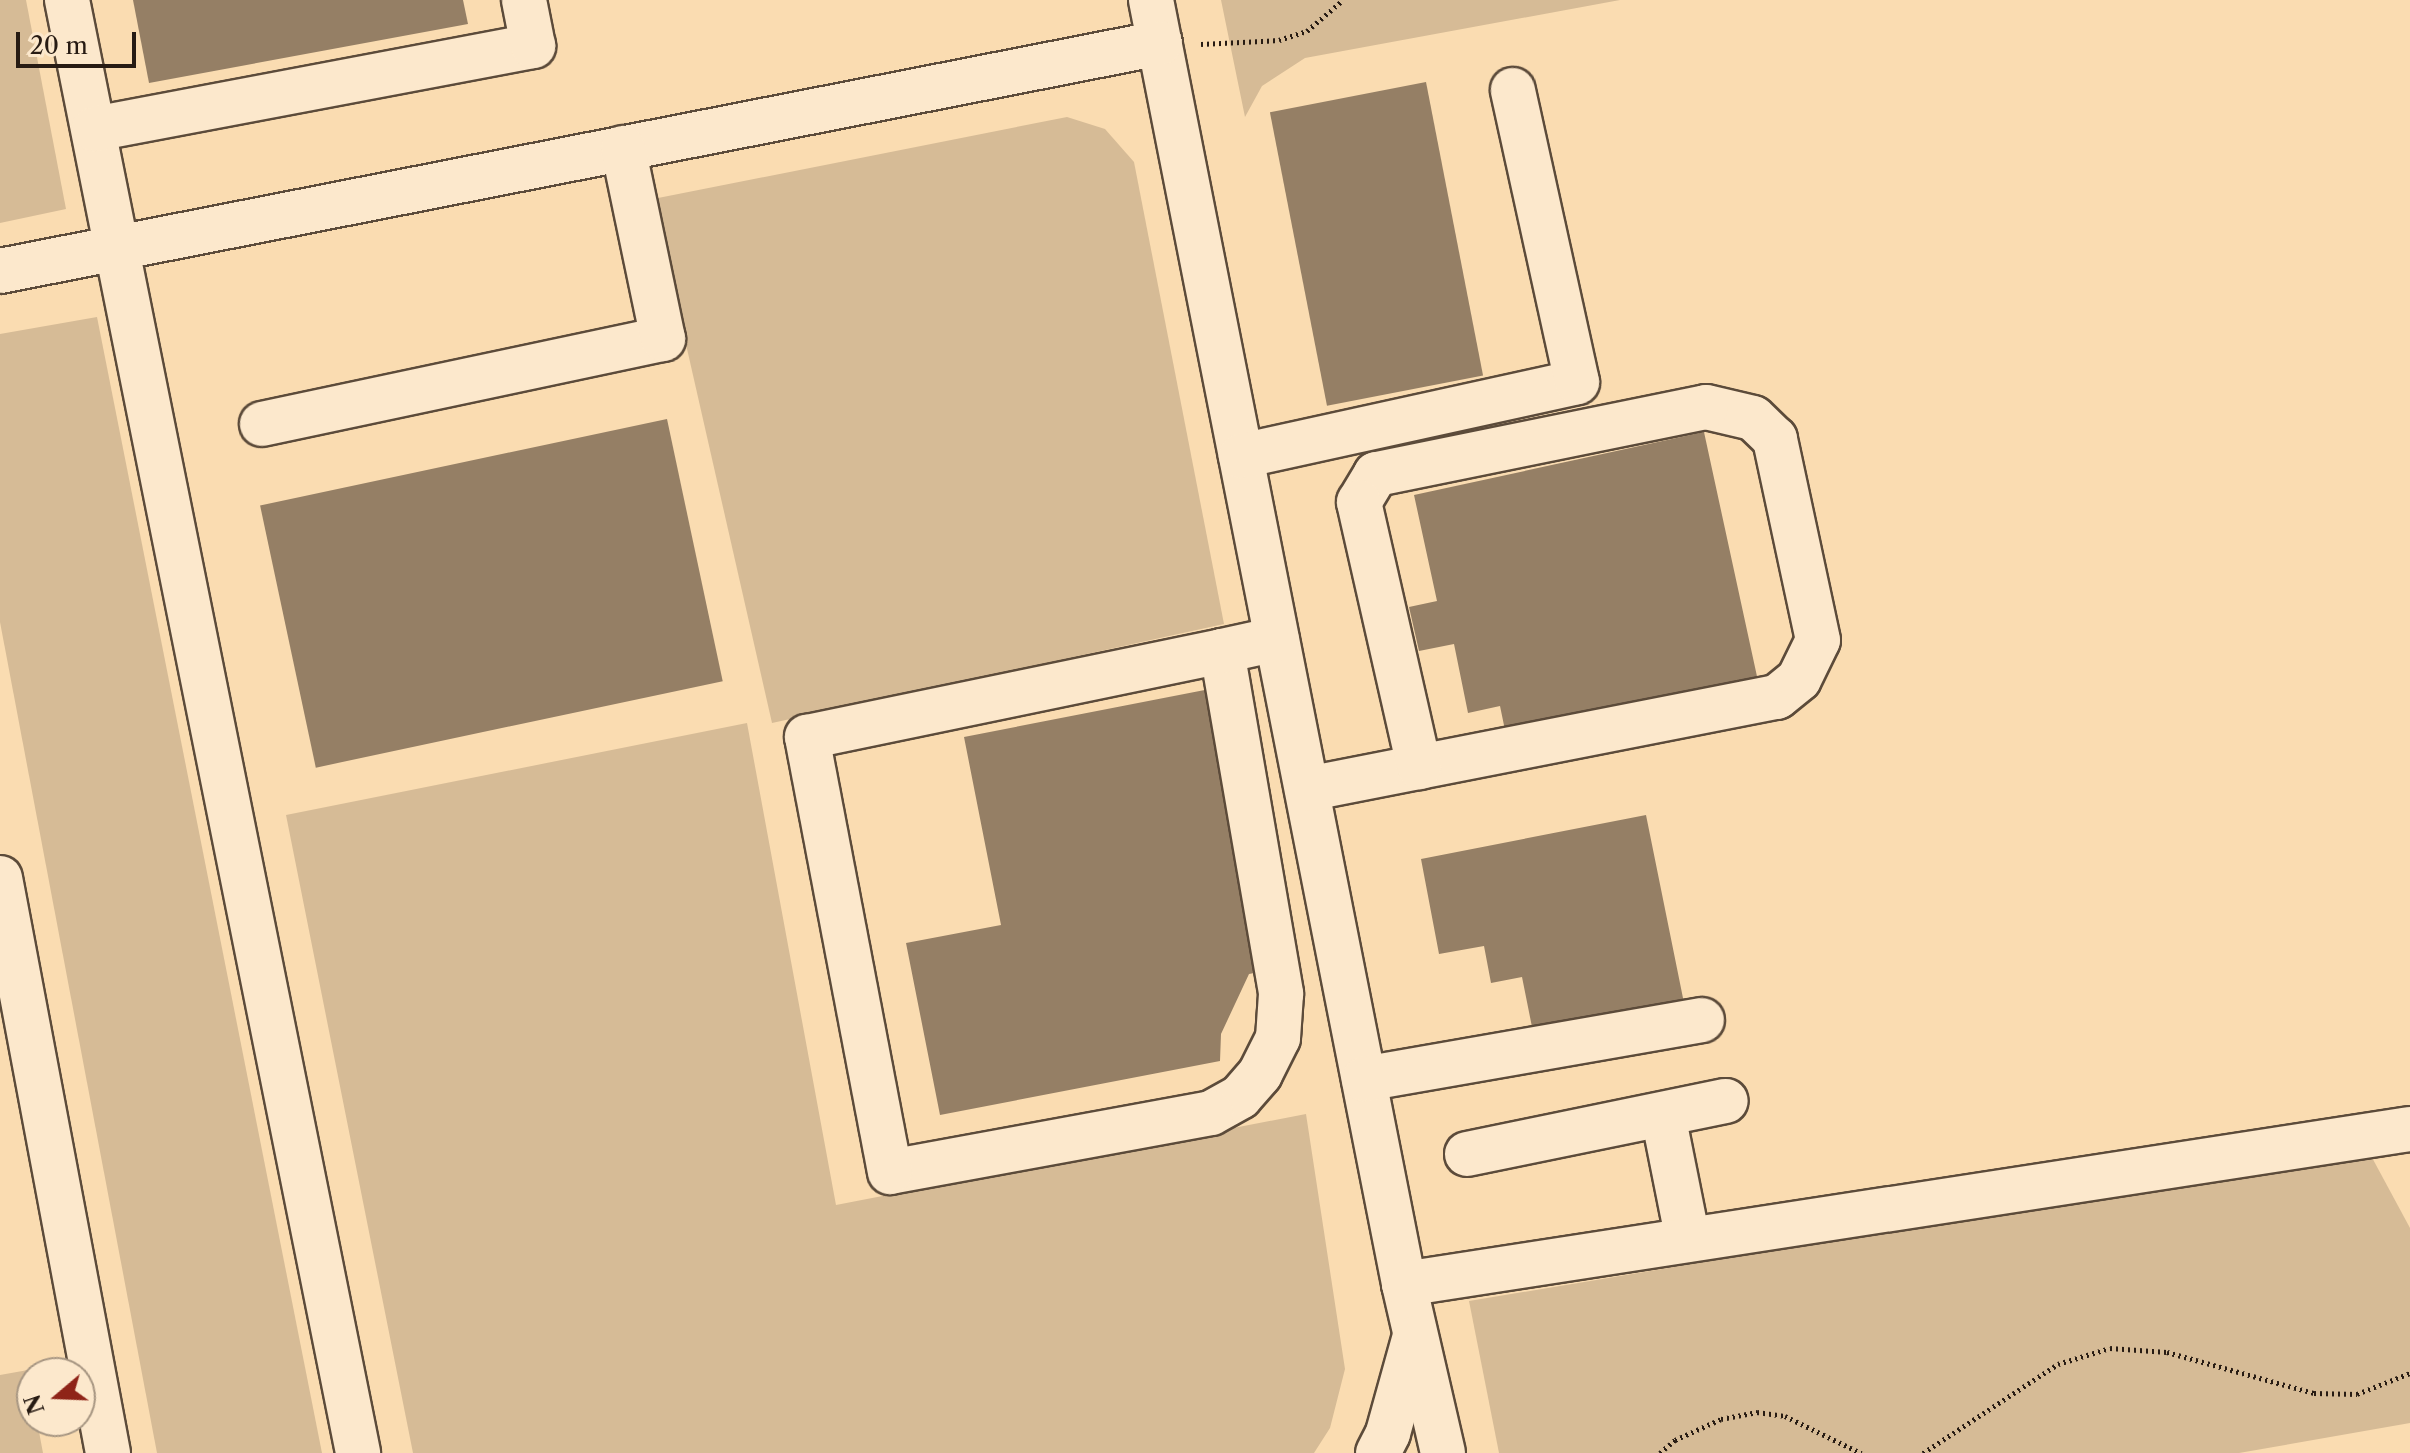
<!DOCTYPE html>
<style>
body{margin:0}
#map{position:relative;width:2410px;height:1453px;overflow:hidden;background:#fadcb1;font-family:"Libre Caslon Text",serif}
div>[style]{position:absolute}
[style*='--x']{left:calc(var(--x)*1px);top:calc(var(--y)*1px);width:calc(var(--w)*1px);rotate:calc(var(--a)*1deg)}
.green>*{inset:0;background:#d6bb96}
.building>*{inset:0;background:#957f65;transform-origin:0 0}
.path>*{height:5px;margin-top:-2.5px;transform-origin:0;background:repeating-linear-gradient(90deg,#271b13 0 2px,transparent 0 6px)}
.roads{filter:drop-shadow(2px 0 #5c4b3a) drop-shadow(-2px 0 #5c4b3a) drop-shadow(0 2px #5c4b3a) drop-shadow(0 -2px #5c4b3a)}
.minor>*{height:44px;margin:-22px;padding:0 22px;transform-origin:22px;border-radius:22px;background:#fce8cc}
span{translate:-50% -50%;white-space:nowrap;text-align:center;line-height:1.15;-webkit-text-stroke:6px #fce8cc;paint-order:stroke}
.north{position:absolute;left:16px;top:1357px;width:80px;height:80px;box-sizing:border-box;background:#fce8cc;border:2px solid #a79682;border-radius:50%;rotate:251deg;font-size:22px;font-weight:700;line-height:32px;text-align:center;color:#271b13}
.north::after{content:'';display:block;margin:auto;width:28px;height:36px;background:#8f2418;clip-path:polygon(50% 0,100% 100%,50% 72%,0 100%)}
.scale{position:absolute;left:16px;top:32px;width:120px;height:36px;box-sizing:border-box;border:4px solid #271b13;border-top:0;padding-left:10px;font-size:24px;line-height:28px;white-space:nowrap;color:#271b13;-webkit-text-stroke:6px #fce8cc;paint-order:stroke}
</style>
<div id="map">
<div class="green">
<div style="clip-path:polygon(0 0,26px 0,66px 209px,0 223px)"></div>
<div style="clip-path:polygon(1221px 0,1620px 0,1305px 58px,1262px 86px,1245px 117px)"></div>
<div style="clip-path:polygon(1067px 117px,1105px 129px,1134px 162px,1224px 624px,772px 723px,653px 199px)"></div>
<div style="clip-path:polygon(97px 317px,322px 1453px,157px 1453px,0 622px,0 334px)"></div>
<div style="clip-path:polygon(747px 723px,836px 1205px,1306px 1114px,1345px 1369px,1330px 1428px,1314px 1453px,413px 1453px,286px 815px)"></div>
<div style="clip-path:polygon(2369px 1152px,2410px 1228px,2410px 1423px,2239px 1453px,1499px 1453px,1469px 1301px)"></div>
<div style="clip-path:polygon(28px 1370px,32px 1421px,37px 1421px,43px 1453px,0 1453px,0 1375px)"></div>
</div>
<div class="building">
<div style="clip-path:polygon(133px 0,463px 0,468px 24px,149px 83px)"></div>
<div style="left:1426px;top:82px;width:299px;height:159px;rotate:79deg"></div>
<div style="left:667px;top:419px;width:268px;height:416px;rotate:78deg"></div>
<div style="clip-path:polygon(1704px 432px,1758px 681px,1506px 735px,1500px 706px,1468px 713px,1454px 644px,1419px 651px,1409px 607px,1437px 601px,1414px 495px)"></div>
<div style="clip-path:polygon(1215px 688px,1270px 970px,1249px 974px,1221px 1034px,1220px 1061px,940px 1115px,906px 943px,1001px 925px,964px 737px)"></div>
<div style="clip-path:polygon(1646px 815px,1684px 1003px,1533px 1032px,1522px 977px,1491px 983px,1484px 946px,1439px 954px,1421px 859px)"></div>
</div>
<div class="path">
<div style="--x:1201;--y:44;--w:78;--a:-2.9"></div>
<div style="--x:1279;--y:40;--w:29;--a:-18"></div>
<div style="--x:1307;--y:31;--w:48;--a:-40.7"></div>
<div style="--x:1660;--y:1453;--w:20;--a:-41"></div>
<div style="--x:1675;--y:1440;--w:51;--a:-24.5"></div>
<div style="--x:1721;--y:1419;--w:37;--a:-11"></div>
<div style="--x:1757;--y:1412;--w:28;--a:8"></div>
<div style="--x:1785;--y:1416;--w:85;--a:26"></div>
<div style="--x:1923;--y:1453;--w:162;--a:-33.4"></div>
<div style="--x:2058;--y:1364;--w:54;--a:-17.1"></div>
<div style="--x:2110;--y:1348;--w:57;--a:4"></div>
<div style="--x:2167;--y:1352;--w:153;--a:15.6"></div>
<div style="--x:2314;--y:1393;--w:43;--a:1.3"></div>
<div style="--x:2357;--y:1394;--w:57;--a:-21.6"></div>
</div>
<div class="roads">
<div class="minor">
<div style="--x:67;--y:0;--w:1482;--a:78.67"></div>
<div style="--x:1151;--y:0;--w:1309;--a:78.85"></div>
<div style="--x:1404;--y:1284;--w:173;--a:77"></div>
<div style="--x:94;--y:129;--w:447;--a:-10.7"></div>
<div style="--x:533;--y:46;--w:47;--a:-101.1"></div>
<div style="--x:0;--y:271;--w:1182;--a:-11.12"></div>
<div style="--x:262;--y:424;--w:410;--a:-12"></div>
<div style="--x:663;--y:339;--w:195;--a:-101.8"></div>
<div style="--x:1241;--y:456;--w:344;--a:-12.4"></div>
<div style="--x:1577;--y:382;--w:299;--a:-102.4"></div>
<div style="--x:1222;--y:651;--w:348;--a:80.2"></div>
<div style="--x:1281;--y:994;--w:44;--a:93.9"></div>
<div style="--x:1278;--y:1038;--w:40;--a:116.6"></div>
<div style="--x:1260;--y:1074;--w:30;--a:131"></div>
<div style="--x:1240;--y:1097;--w:33;--a:151"></div>
<div style="--x:1211;--y:1113;--w:326;--a:169.6"></div>
<div style="--x:890;--y:1172;--w:443;--a:-100.8"></div>
<div style="--x:807;--y:737;--w:424;--a:-11.7"></div>
<div style="--x:1222;--y:651;--w:56;--a:-12.3"></div>
<div style="--x:1307;--y:789;--w:479;--a:-11.1"></div>
<div style="--x:1777;--y:697;--w:28;--a:-39"></div>
<div style="--x:1799;--y:679;--w:43;--a:-64"></div>
<div style="--x:1818;--y:640;--w:206;--a:-102.1"></div>
<div style="--x:1775;--y:439;--w:30;--a:-136"></div>
<div style="--x:1753;--y:418;--w:48;--a:-166.8"></div>
<div style="--x:1706;--y:407;--w:337;--a:168.5"></div>
<div style="--x:1376;--y:474;--w:33;--a:121"></div>
<div style="--x:1359;--y:502;--w:272;--a:77.2"></div>
<div style="--x:0;--y:878;--w:585;--a:79.36"></div>
<div style="--x:1364;--y:1079;--w:343;--a:-9.9"></div>
<div style="--x:1663;--y:1115;--w:127;--a:78.7"></div>
<div style="--x:1467;--y:1154;--w:264;--a:-11.6"></div>
<div style="--x:1404;--y:1284;--w:1018;--a:-8.76"></div>
<div style="--x:1378;--y:1453;--w:22;--a:-63"></div>
<div style="--x:1388;--y:1433;--w:98;--a:-74.5"></div>
</div>
</div>
<div class="north">N</div>
<div class="scale">20 m</div>
</div>
